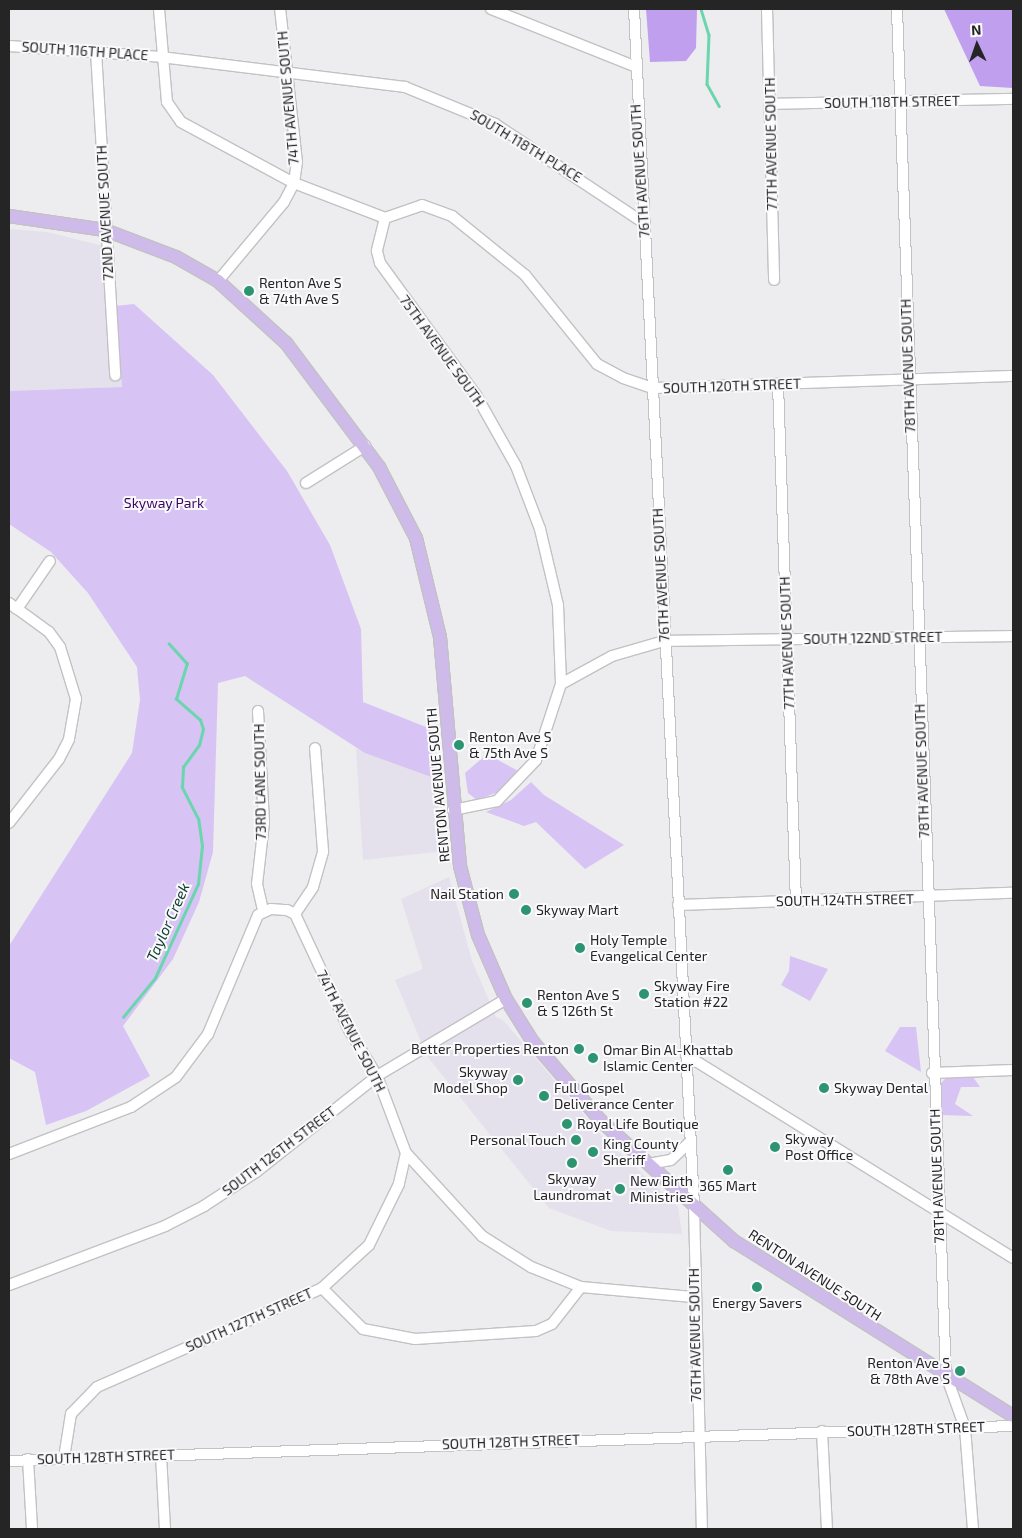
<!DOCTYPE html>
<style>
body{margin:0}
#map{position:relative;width:1022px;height:1538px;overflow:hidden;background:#edecef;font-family:"Exo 2",sans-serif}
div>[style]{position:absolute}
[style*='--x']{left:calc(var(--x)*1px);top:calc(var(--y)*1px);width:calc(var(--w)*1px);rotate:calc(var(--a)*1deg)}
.built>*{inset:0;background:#e5e1ec}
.green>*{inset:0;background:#d7c3f4}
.forest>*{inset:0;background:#c19fef}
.stream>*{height:2.5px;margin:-1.25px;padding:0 1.25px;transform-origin:1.25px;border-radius:1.25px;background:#69d6ad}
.roads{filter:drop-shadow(1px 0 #c2c1c4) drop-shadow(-1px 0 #c2c1c4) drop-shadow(0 1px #c2c1c4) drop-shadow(0 -1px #c2c1c4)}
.minor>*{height:10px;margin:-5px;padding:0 5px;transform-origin:5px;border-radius:5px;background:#fff}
.major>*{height:12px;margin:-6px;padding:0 6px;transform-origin:6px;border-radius:6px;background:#cfbbea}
.dots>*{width:14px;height:14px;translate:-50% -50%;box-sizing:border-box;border:2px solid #faf9fc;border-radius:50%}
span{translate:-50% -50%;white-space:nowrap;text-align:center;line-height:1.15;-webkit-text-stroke:4px #faf9fc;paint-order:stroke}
.street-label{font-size:14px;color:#262526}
.poi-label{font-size:14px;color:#262526}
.left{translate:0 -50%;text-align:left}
.right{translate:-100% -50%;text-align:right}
.park-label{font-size:14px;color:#3c0465}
.water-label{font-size:15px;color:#114131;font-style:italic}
.frame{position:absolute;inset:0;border:10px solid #262526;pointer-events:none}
.north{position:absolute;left:952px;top:20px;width:50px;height:50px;-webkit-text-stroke:4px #faf9fc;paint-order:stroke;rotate:357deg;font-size:14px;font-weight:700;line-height:20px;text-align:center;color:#262526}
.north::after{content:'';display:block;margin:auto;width:18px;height:22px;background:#262526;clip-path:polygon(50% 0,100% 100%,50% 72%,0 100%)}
</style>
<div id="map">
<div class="built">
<div style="clip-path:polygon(9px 229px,47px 232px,111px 248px,122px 387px,9px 391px)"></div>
<div style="clip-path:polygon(356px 748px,434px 778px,445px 851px,363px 860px)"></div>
<div style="clip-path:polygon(449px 877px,472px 961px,496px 1017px,504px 1021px,601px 1135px,678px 1207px,682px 1234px,611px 1231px,549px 1208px,427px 1056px,395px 980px,423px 969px,401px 899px)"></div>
</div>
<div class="green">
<div style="clip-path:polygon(134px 304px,213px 375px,287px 471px,330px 545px,361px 629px,363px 702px,431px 729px,434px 778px,365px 753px,245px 676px,218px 683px,213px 852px,199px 902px,173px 959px,123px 1026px,150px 1076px,86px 1111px,46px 1125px,35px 1072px,9px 1058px,9px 946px,132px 753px,140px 700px,137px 667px,88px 593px,51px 552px,9px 524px,9px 391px,122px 387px,115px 306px)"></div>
<div style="clip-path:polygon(487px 754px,520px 772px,498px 792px,477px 800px,468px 793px,465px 773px)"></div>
<div style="clip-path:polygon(531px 782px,544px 795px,624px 845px,585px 869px,536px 822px,524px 826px,486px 812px,511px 800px)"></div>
<div style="clip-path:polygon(790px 956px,828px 969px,810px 1001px,781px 985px,789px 971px)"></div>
<div style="clip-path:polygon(900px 1027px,916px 1027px,921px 1072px,885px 1051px)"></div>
<div style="clip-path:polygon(973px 1077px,980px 1087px,961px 1087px,955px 1104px,973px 1116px,941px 1115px,940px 1084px,946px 1078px)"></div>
</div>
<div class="forest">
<div style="clip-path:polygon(646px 9px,697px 9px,696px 48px,686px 61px,650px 62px)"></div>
<div style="clip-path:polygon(944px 9px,1013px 9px,1013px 88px,980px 86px)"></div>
</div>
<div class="stream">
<div style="--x:701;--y:9;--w:27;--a:73"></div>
<div style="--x:709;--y:35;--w:49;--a:92.3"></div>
<div style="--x:707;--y:84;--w:25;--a:61"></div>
<div style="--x:123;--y:1017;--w:50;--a:-50.6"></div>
<div style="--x:155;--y:978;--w:103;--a:-65.4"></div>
<div style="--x:198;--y:884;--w:38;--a:-84"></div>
<div style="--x:202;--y:846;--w:27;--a:-98"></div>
<div style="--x:198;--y:819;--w:36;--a:-117"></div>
<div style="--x:182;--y:787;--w:20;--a:-87"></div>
<div style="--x:183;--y:767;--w:27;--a:-54"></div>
<div style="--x:199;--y:745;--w:16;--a:-76"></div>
<div style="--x:203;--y:729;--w:9;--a:-108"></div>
<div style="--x:200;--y:720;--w:32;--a:-139"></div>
<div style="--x:176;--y:699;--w:37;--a:-73"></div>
<div style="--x:187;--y:664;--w:27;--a:-132"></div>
</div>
<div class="roads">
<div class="minor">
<div style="--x:159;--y:9;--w:93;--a:85.1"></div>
<div style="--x:167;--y:102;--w:24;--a:55"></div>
<div style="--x:181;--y:122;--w:128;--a:28.4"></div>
<div style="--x:294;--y:183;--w:97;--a:21"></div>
<div style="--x:385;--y:218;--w:39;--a:-19"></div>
<div style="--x:422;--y:205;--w:32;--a:20"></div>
<div style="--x:452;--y:216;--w:94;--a:38.9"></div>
<div style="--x:525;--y:275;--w:114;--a:51"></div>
<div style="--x:597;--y:364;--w:30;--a:28"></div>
<div style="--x:623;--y:378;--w:31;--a:19"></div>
<div style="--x:652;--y:388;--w:361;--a:-1.9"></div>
<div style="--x:491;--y:9;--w:154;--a:21.7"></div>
<div style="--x:634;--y:9;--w:1200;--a:87.13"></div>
<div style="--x:694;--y:1207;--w:322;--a:88.6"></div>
<div style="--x:767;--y:9;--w:271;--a:88.5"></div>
<div style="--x:897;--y:9;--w:1367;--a:87.95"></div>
<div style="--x:946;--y:1375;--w:56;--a:70.3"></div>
<div style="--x:965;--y:1428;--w:101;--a:85.5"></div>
<div style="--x:9;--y:46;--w:152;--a:4.1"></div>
<div style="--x:161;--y:57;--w:246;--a:7"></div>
<div style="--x:405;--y:87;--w:97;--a:22.3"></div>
<div style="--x:495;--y:124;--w:179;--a:33.6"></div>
<div style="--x:96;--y:51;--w:325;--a:86.6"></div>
<div style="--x:770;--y:104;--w:243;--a:-1.2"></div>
<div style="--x:385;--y:218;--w:34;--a:104"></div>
<div style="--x:377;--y:251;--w:12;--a:76"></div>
<div style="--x:380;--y:263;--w:163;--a:54"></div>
<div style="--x:476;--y:395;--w:81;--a:60.6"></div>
<div style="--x:516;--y:466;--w:67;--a:69.1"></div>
<div style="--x:540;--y:529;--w:78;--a:76.7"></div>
<div style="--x:558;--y:605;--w:79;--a:87.8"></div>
<div style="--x:561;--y:684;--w:80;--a:108.2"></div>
<div style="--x:536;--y:760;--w:57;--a:133.6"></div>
<div style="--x:497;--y:801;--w:45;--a:168.4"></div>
<div style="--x:218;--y:281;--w:103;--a:-50.1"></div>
<div style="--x:284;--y:202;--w:21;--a:-62"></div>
<div style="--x:294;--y:183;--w:21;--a:-82"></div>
<div style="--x:297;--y:162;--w:154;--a:-96.3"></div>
<div style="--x:778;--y:384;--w:517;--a:88.01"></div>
<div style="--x:306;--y:483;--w:70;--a:-32.1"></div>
<div style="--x:9;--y:603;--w:10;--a:37"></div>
<div style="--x:17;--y:609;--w:58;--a:-55.5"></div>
<div style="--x:561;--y:684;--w:58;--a:-28.8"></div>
<div style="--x:612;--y:656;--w:54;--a:-16.1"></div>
<div style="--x:664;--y:641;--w:349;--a:-0.8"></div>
<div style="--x:258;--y:711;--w:112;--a:86.9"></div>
<div style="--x:264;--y:823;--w:61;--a:96.5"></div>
<div style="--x:257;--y:884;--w:28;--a:77"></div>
<div style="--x:9;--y:823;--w:81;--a:-52"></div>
<div style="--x:59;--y:759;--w:22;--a:-63"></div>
<div style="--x:69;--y:739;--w:41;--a:-80.1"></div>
<div style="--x:76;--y:699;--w:54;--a:-107.1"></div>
<div style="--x:60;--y:647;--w:19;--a:-126"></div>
<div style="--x:49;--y:632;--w:39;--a:-144"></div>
<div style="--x:678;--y:905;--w:335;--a:-2.1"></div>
<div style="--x:295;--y:914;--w:32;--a:-56"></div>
<div style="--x:313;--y:887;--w:37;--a:-74"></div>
<div style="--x:323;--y:851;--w:103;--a:-94.4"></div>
<div style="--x:686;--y:1055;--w:385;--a:31.8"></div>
<div style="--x:932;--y:1073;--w:81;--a:-2.1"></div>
<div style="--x:406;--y:1153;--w:113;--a:47.5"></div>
<div style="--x:482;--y:1236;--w:58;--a:32.3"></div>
<div style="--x:531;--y:1267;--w:54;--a:21.8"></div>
<div style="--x:9;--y:1154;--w:131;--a:-21.1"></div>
<div style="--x:131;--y:1107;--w:54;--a:-33.7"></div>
<div style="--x:176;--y:1077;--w:54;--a:-53.3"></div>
<div style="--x:208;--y:1034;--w:129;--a:-67.2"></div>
<div style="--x:258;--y:915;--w:14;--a:-25"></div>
<div style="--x:271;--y:909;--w:16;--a:4"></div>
<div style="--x:287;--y:910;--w:9;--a:27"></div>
<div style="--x:295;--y:914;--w:128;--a:65"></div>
<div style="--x:349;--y:1030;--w:54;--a:58.7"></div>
<div style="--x:377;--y:1076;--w:82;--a:69.4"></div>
<div style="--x:406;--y:1153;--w:32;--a:103"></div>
<div style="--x:399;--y:1184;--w:68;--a:116.2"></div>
<div style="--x:369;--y:1245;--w:64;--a:137.5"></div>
<div style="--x:648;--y:1164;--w:23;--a:-10"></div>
<div style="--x:671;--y:1160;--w:28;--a:-44"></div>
<div style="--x:9;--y:1285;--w:167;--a:-20.7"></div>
<div style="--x:165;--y:1226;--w:44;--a:-27.1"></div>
<div style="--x:204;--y:1206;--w:62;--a:-33.2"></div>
<div style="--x:256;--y:1172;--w:154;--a:-38.4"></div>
<div style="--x:377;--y:1076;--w:150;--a:-30.8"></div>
<div style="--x:822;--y:1431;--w:98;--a:87.1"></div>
<div style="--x:161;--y:1455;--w:74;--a:86.9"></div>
<div style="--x:64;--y:1458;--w:45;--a:-81"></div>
<div style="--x:71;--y:1414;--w:37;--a:-46"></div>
<div style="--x:97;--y:1387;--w:246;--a:-23.7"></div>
<div style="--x:322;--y:1288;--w:58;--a:45"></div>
<div style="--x:363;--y:1329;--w:53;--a:10.9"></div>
<div style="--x:415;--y:1339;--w:121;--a:-3.8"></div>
<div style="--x:536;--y:1331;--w:17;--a:-24"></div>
<div style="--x:552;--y:1324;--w:47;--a:-51.9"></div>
<div style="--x:581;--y:1287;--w:112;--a:5.1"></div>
<div style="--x:28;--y:1459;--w:70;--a:86.7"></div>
<div style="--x:9;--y:1461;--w:1005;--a:-2"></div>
</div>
<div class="major">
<div style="--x:9;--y:216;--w:97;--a:8.3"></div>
<div style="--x:105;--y:230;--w:76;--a:20.8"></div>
<div style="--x:176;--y:257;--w:48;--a:29.7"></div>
<div style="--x:218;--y:281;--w:92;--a:42.4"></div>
<div style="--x:286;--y:343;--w:155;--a:53.1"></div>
<div style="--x:379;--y:467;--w:80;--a:62.5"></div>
<div style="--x:416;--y:538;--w:102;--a:76.4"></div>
<div style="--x:440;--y:637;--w:230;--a:85"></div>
<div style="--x:460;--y:866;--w:71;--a:75.4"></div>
<div style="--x:478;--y:935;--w:70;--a:66.4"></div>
<div style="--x:506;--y:999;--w:51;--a:57.9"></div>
<div style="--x:533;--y:1042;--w:104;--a:49.3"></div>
<div style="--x:601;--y:1121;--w:179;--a:42.1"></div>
<div style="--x:734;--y:1241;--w:329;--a:32.1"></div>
</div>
</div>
<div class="dots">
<div style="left:249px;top:291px;background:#2c9471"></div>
<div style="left:459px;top:745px;background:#2c9471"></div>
<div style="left:514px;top:894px;background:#2c9471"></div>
<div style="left:526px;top:910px;background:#2c9471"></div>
<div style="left:580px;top:948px;background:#2c9471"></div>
<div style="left:644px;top:994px;background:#2c9471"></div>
<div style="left:527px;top:1003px;background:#2c9471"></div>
<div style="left:579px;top:1049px;background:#2c9471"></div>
<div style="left:593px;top:1058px;background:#2c9471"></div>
<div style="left:518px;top:1080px;background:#2c9471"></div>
<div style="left:824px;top:1088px;background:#2c9471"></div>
<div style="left:544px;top:1096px;background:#2c9471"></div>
<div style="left:567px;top:1124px;background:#2c9471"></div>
<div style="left:576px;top:1140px;background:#2c9471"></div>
<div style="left:775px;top:1147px;background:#2c9471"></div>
<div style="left:593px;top:1152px;background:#2c9471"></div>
<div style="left:572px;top:1163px;background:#2c9471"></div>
<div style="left:728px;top:1170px;background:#2c9471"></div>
<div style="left:620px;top:1189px;background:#2c9471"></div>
<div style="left:757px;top:1287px;background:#2c9471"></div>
<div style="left:960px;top:1371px;background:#2c9471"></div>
</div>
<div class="street-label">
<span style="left:85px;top:51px;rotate:4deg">SOUTH 116TH PLACE</span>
<span style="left:288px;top:98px;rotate:-95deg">74TH AVENUE SOUTH</span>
<span style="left:892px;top:102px;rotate:-1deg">SOUTH 118TH STREET</span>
<span style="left:771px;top:144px;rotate:-91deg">77TH AVENUE SOUTH</span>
<span style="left:526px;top:146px;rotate:31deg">SOUTH 118TH PLACE</span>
<span style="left:640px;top:171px;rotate:-94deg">76TH AVENUE SOUTH</span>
<span style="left:105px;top:213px;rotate:-93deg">72ND AVENUE SOUTH</span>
<span style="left:442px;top:351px;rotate:54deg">75TH AVENUE SOUTH</span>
<span style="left:908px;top:366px;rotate:-92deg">78TH AVENUE SOUTH</span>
<span style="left:732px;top:386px;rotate:-2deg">SOUTH 120TH STREET</span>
<span style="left:661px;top:575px;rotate:-93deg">76TH AVENUE SOUTH</span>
<span style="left:873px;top:638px;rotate:-1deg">SOUTH 122ND STREET</span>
<span style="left:787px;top:643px;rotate:-92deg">77TH AVENUE SOUTH</span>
<span style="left:922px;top:771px;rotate:-92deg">78TH AVENUE SOUTH</span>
<span style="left:260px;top:782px;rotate:-91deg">73RD LANE SOUTH</span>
<span style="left:438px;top:785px;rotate:-95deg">RENTON AVENUE SOUTH</span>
<span style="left:845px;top:900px;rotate:-1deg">SOUTH 124TH STREET</span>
<span style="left:351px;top:1031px;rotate:63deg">74TH AVENUE SOUTH</span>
<span style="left:279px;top:1151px;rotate:-37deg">SOUTH 126TH STREET</span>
<span style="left:937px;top:1176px;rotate:-92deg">78TH AVENUE SOUTH</span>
<span style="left:815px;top:1275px;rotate:33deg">RENTON AVENUE SOUTH</span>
<span style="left:249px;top:1320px;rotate:-24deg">SOUTH 127TH STREET</span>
<span style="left:695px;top:1335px;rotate:-91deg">76TH AVENUE SOUTH</span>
<span style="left:916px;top:1429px;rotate:-2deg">SOUTH 128TH STREET</span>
<span style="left:511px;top:1442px;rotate:-2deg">SOUTH 128TH STREET</span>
<span style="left:106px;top:1457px;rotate:-2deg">SOUTH 128TH STREET</span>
</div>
<div class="poi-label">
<span class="left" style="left:259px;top:291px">Renton Ave S<br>&amp; 74th Ave S</span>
<span class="left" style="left:469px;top:745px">Renton Ave S<br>&amp; 75th Ave S</span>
<span class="right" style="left:504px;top:894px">Nail Station</span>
<span class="left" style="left:536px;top:910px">Skyway Mart</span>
<span class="left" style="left:590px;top:948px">Holy Temple<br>Evangelical Center</span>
<span class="left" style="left:654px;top:994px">Skyway Fire<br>Station #22</span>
<span class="left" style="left:537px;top:1003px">Renton Ave S<br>&amp; S 126th St</span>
<span class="right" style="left:569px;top:1049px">Better Properties Renton</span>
<span class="left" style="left:603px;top:1058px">Omar Bin Al-Khattab<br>Islamic Center</span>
<span class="right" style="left:508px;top:1080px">Skyway<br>Model Shop</span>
<span class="left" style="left:554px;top:1096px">Full Gospel<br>Deliverance Center</span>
<span class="left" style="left:834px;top:1088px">Skyway Dental</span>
<span class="left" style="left:577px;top:1124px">Royal Life Boutique</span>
<span class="left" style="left:785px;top:1147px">Skyway<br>Post Office</span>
<span class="right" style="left:566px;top:1140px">Personal Touch</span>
<span class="left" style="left:603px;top:1152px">King County<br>Sheriff</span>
<span style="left:572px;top:1187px">Skyway<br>Laundromat</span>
<span class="left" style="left:630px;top:1189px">New Birth<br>Ministries</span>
<span style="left:728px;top:1186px">365 Mart</span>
<span style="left:757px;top:1303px">Energy Savers</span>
<span class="right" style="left:950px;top:1371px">Renton Ave S<br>&amp; 78th Ave S</span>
</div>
<div class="park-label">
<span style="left:164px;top:503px">Skyway Park</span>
</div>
<div class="water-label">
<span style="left:168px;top:922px;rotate:-66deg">Taylor Creek</span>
</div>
<div class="frame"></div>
<div class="north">N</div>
</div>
